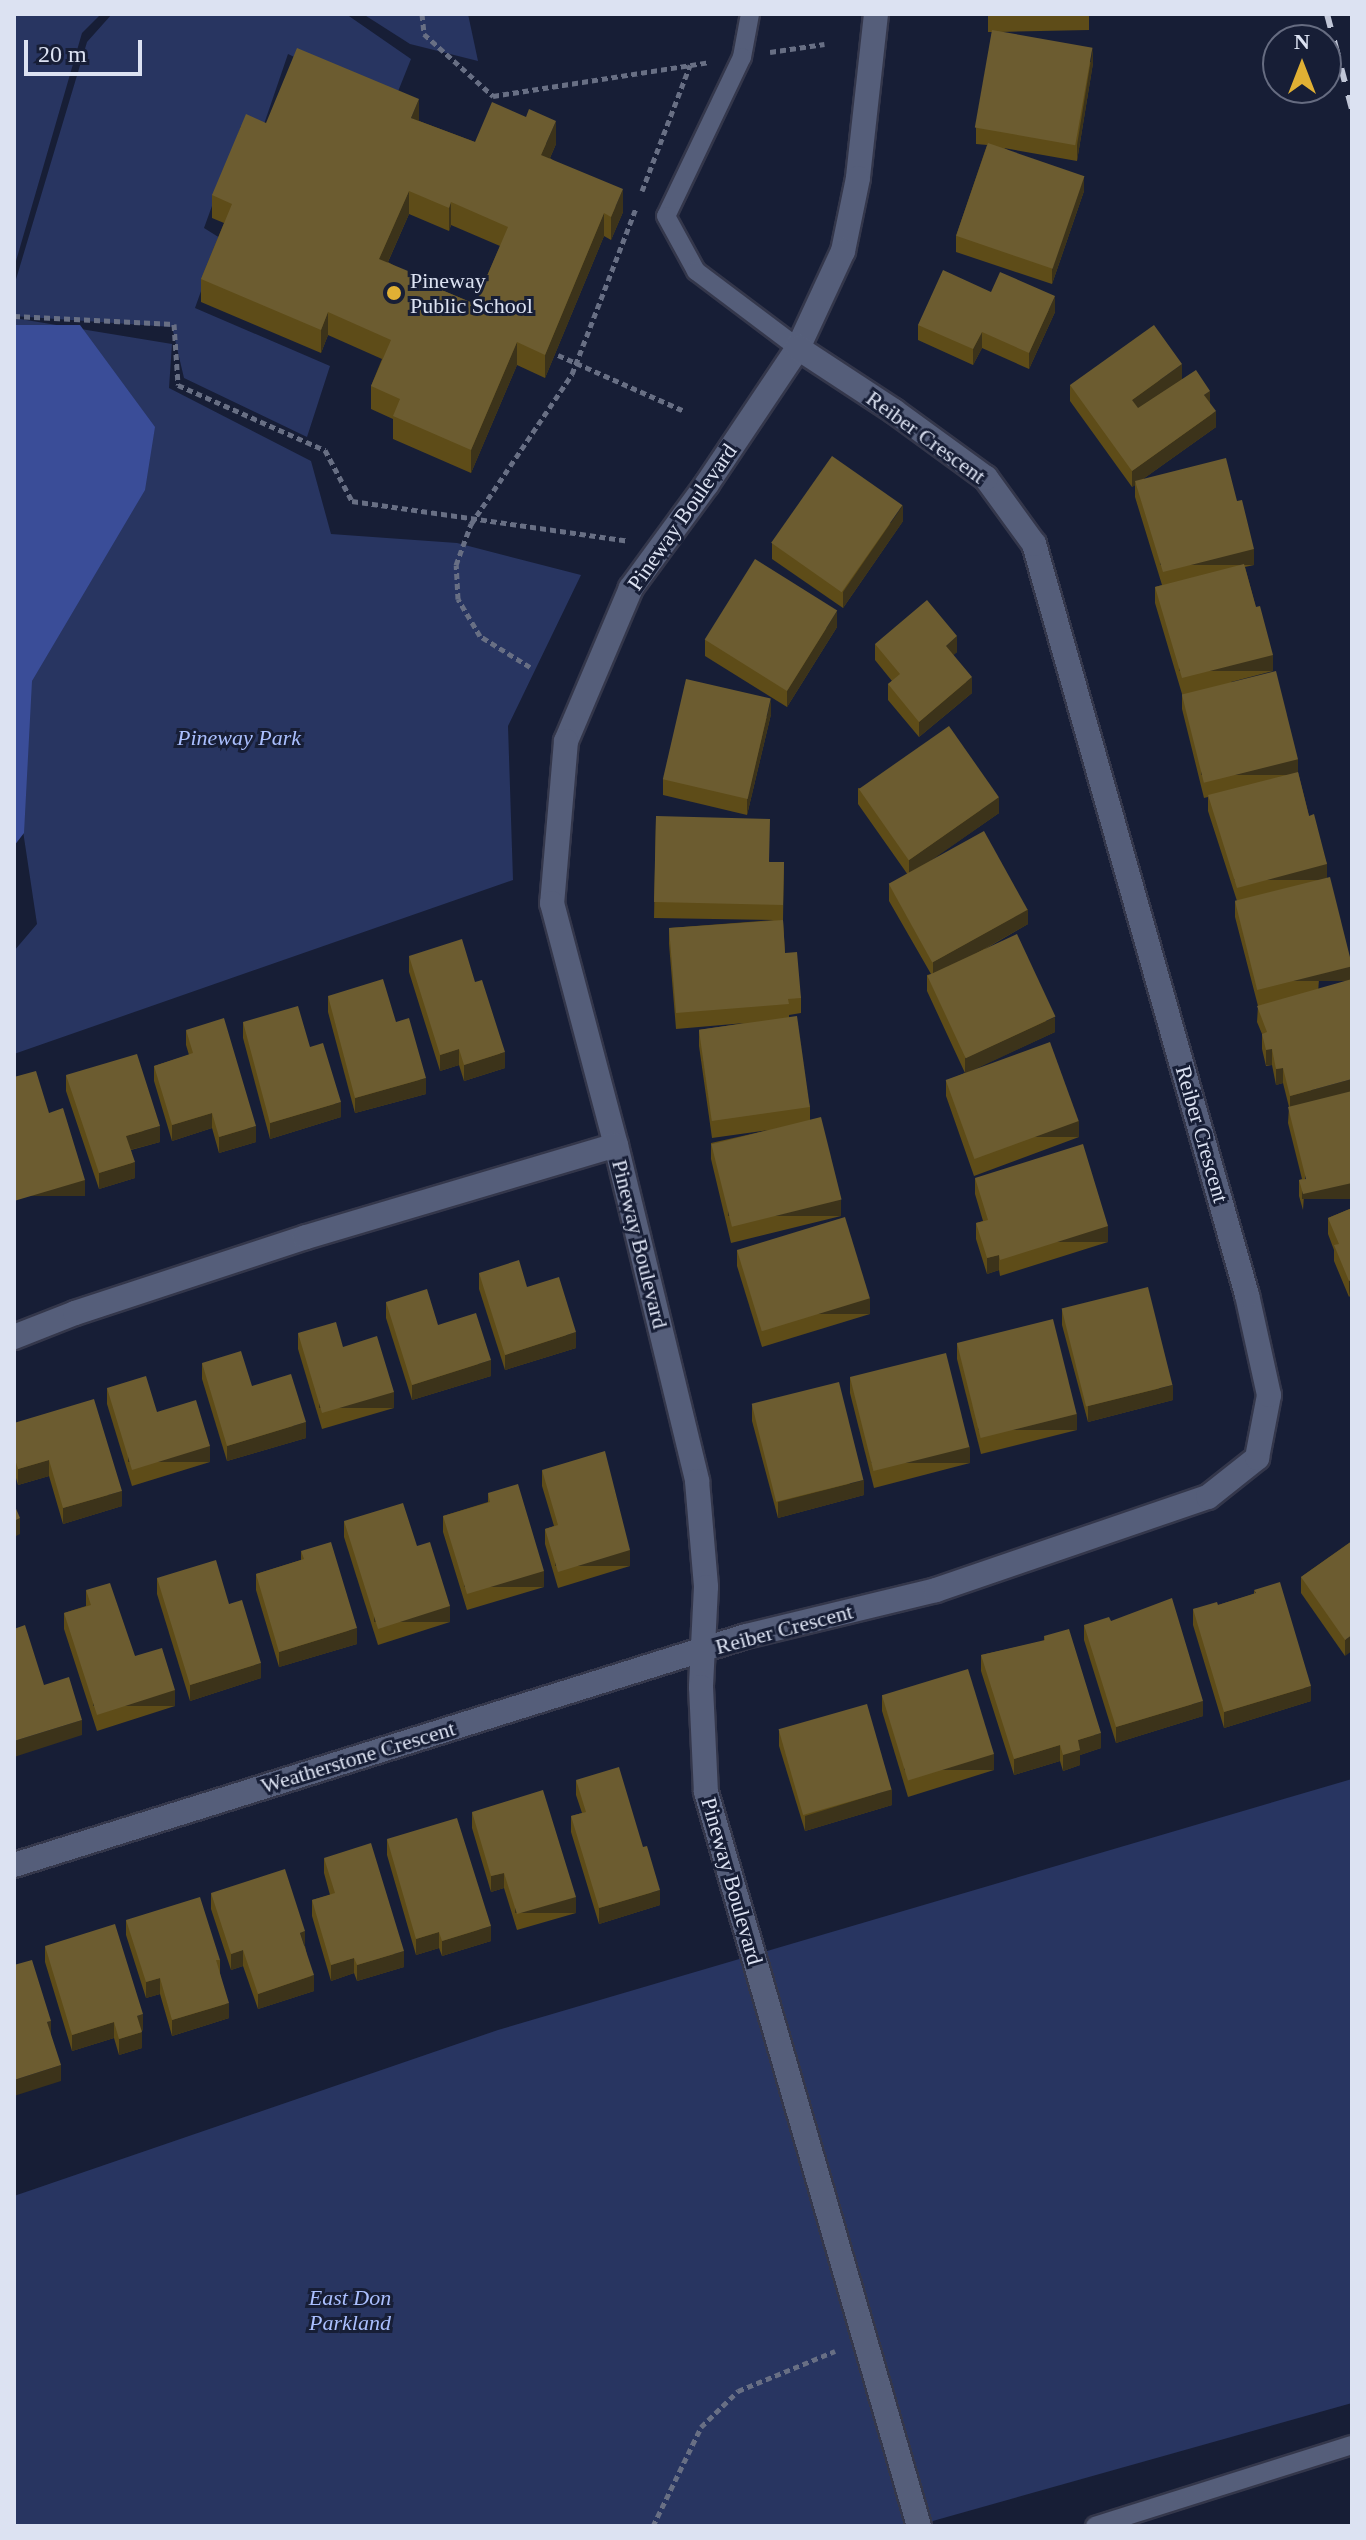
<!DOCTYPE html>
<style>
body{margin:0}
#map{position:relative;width:1366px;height:2540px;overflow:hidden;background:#171e36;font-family:"Times New Roman",serif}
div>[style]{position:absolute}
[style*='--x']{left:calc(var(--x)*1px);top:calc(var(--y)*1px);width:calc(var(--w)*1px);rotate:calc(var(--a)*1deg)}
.green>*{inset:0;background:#283561}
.forest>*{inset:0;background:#3a4d98}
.path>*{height:5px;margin-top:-2.5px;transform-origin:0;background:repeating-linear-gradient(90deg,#686f84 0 6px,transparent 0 10px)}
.roads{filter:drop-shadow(2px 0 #34374b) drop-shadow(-2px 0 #34374b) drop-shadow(0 2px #34374b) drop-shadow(0 -2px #34374b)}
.lane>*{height:18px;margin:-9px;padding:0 9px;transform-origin:9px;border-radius:9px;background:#555e7a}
.street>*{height:24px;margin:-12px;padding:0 12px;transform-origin:12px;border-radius:12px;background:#555e7a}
.rail>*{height:6px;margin-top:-3px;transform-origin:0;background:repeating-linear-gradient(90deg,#c0c6d7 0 14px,transparent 0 28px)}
.wall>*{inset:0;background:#5e4c18}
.shaded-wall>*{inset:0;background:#3c331a;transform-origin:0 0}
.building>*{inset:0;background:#6c5c30;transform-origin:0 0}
.dots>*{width:22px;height:22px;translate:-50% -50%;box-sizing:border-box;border:4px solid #171e36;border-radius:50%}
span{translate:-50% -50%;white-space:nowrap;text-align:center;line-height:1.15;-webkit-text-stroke:6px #171e36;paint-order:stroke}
.poi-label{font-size:22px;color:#dce2f2}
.left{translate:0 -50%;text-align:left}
.street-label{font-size:22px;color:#dce2f2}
.park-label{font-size:22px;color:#aabffe;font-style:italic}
.frame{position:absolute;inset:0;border:16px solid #dce2f2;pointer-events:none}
.north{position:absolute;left:1262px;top:24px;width:80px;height:80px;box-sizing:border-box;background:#171e36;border:2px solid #666c81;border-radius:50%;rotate:0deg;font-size:22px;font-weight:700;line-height:32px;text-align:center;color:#dce2f2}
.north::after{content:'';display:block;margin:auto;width:28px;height:36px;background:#e0b034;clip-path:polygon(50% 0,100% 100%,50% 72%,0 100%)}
.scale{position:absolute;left:24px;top:40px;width:118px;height:36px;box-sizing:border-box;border:4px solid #dce2f2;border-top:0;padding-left:10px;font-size:24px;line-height:28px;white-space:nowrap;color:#dce2f2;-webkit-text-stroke:6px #171e36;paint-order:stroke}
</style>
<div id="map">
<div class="green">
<div style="clip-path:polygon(14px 14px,101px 14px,82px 33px,14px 268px)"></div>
<div style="clip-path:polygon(112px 14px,346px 14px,411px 59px,393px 104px,288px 54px,262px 130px,241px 126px,204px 228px,220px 238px,195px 308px,330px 366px,307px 437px,184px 378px,172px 327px,14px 316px,14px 286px,87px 42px)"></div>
<div style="clip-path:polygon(363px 14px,468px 14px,478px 61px,410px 44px)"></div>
<div style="clip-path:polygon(14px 318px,172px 344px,169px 388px,311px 461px,331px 534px,457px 543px,581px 575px,508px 726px,513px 880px,14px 1054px,14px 951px,37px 924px,14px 771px)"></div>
<div style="clip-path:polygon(1352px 1779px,1352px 2403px,915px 2526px,14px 2526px,14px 2196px,498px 2030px)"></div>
</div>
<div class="forest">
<div style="clip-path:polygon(14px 325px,80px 325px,155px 427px,145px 490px,32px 681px,24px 833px,14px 846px)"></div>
</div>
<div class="path">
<div style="--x:422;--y:14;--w:20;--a:84"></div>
<div style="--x:424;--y:34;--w:93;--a:41.9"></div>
<div style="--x:493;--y:96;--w:219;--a:-8.9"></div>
<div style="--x:770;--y:52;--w:55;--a:-8.4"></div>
<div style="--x:642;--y:191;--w:135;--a:-69.1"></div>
<div style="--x:14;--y:316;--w:160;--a:2.9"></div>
<div style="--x:174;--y:324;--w:61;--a:86.2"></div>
<div style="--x:178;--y:385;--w:161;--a:23.9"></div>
<div style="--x:325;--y:450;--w:58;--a:62.1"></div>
<div style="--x:352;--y:501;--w:279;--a:8.2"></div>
<div style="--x:558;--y:355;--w:136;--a:23.9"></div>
<div style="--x:530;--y:667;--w:59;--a:-148.2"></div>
<div style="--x:480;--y:636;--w:43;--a:-120.7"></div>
<div style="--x:458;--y:599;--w:34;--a:-93"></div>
<div style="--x:456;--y:565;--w:44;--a:-69.9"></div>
<div style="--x:471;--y:524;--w:181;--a:-56"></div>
<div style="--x:572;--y:374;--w:178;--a:-68.9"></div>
<div style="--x:653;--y:2526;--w:110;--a:-64.1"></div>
<div style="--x:701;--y:2427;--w:52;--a:-44.2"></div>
<div style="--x:738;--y:2391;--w:105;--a:-22.4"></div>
</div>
<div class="roads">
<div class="lane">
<div style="--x:750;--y:14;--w:44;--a:100.5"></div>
<div style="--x:742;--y:57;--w:176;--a:115.5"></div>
<div style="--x:666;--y:216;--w:63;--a:61.4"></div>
<div style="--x:696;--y:271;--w:128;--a:37"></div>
<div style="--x:1095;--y:2526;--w:269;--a:-17.5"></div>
</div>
<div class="street">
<div style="--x:876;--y:14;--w:165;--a:96.3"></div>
<div style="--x:858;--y:178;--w:75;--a:101.6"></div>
<div style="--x:843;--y:251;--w:107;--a:114.9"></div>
<div style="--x:798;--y:348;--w:164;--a:123.8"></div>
<div style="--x:707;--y:484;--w:129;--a:126.2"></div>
<div style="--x:631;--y:588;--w:166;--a:113"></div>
<div style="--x:566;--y:741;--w:163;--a:94.9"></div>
<div style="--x:552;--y:903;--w:250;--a:75.2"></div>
<div style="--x:616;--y:1145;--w:346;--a:76.4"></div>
<div style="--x:697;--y:1481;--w:106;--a:85.1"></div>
<div style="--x:706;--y:1587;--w:100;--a:92.9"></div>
<div style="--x:701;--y:1687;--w:105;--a:87.3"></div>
<div style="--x:706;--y:1792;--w:764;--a:73.82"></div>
<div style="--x:14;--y:1337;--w:66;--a:-21.5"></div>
<div style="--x:75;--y:1313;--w:243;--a:-18.2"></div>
<div style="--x:306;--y:1237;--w:323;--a:-16.5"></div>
<div style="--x:14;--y:1865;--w:767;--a:-17.37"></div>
<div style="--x:746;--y:1636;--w:195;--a:-13.6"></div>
<div style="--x:936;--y:1590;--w:287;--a:-18.9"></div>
<div style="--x:1208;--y:1497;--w:63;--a:-38.5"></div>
<div style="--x:1257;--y:1458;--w:64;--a:-79.2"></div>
<div style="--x:1269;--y:1395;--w:102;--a:-102.4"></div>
<div style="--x:1247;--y:1295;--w:781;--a:-105.83"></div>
<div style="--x:1034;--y:544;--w:82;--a:-126"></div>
<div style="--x:986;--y:478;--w:114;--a:-143.9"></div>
<div style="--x:894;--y:411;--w:115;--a:-146.7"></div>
</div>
</div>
<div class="rail">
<div style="--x:1327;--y:14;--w:98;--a:75.3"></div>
</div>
<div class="wall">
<div style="clip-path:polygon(988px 14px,1089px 14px,1089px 30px,999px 32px,1093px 63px,1077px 161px,1004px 148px,1084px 191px,1052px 284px,956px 252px,956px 236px,987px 145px,976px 144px,976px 128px,992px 32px,988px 32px)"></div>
<div style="clip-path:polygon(evenodd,419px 121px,475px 142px,556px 144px,550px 158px,623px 212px,611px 240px,604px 236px,545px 378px,517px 365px,471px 473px,393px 439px,393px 419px,371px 409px,371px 386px,382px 359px,328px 335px,321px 353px,201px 302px,201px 279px,224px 223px,212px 218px,212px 195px,266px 123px,419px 121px,409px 214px,449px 231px,451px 225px,500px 246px,475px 304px,420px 281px,388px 262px,409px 214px)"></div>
<div style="clip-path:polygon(991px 292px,1055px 312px,1029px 369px,982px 348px,973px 365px,918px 340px,918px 325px)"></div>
<div style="clip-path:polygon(1182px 379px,1210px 404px,1216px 427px,1143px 479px,1254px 565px,1245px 567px,1273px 671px,1231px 682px,1298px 772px,1309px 816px,1327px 864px,1303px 1210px,1299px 1196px,1299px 1180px,1302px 1179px,1288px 1123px,1289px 1107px,1283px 1083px,1276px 1085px,1272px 1065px,1266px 1066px,1262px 1049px,1262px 1034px,1257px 1022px,1258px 1006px,1235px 917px,1235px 901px,1237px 901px,1208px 811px,1208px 797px,1204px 798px,1182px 709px,1182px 694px,1155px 603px,1155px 587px,1162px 585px,1135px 497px,1135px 485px,1132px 487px,1070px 401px,1070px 385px)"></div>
<div style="clip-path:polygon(903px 521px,843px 608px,772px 559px,772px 543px)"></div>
<div style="clip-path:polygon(837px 627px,787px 707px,705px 656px,705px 640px)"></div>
<div style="clip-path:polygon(875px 644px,957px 652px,953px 655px,972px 693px,919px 737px,888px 700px,888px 684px,892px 681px,875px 660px)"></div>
<div style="clip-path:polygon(771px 714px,747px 815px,663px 795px,663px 779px)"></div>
<div style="clip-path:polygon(858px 788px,999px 813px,924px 865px,1028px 924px,985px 949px,1055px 1032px,968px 1072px,1079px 1137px,974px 1176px,946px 1096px,946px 1081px,965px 1073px,927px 991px,927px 975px,931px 974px,889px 901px,889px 885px,908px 875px,858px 804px)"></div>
<div style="clip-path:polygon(656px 816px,770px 862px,784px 862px,783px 920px,785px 953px,801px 998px,801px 1013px,789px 1015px,789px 1017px,810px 1107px,810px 1120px,841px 1216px,731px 1243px,711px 1159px,711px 1143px,769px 1130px,712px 1138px,699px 1046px,699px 1030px,745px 1023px,676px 1029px,669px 944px,669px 928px,774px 920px,654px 918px)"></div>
<div style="clip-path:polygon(409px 956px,475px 982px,505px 1068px,464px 1081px,459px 1065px,440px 1071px,409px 972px)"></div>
<div style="clip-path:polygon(328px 996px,396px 1022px,426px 1094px,355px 1113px,328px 1012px)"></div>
<div style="clip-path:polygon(243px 1022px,310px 1047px,341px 1117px,270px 1139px,243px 1038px)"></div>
<div style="clip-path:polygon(186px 1030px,256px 1142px,219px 1153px,212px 1128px,172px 1141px,154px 1081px,154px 1066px,189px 1055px,186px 1045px)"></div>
<div style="clip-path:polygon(66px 1075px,160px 1142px,131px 1150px,135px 1178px,99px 1189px,66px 1091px)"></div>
<div style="clip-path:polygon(975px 1178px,1108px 1242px,1000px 1276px,999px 1270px,987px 1274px,976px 1239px,976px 1223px,983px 1221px,975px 1194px)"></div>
<div style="clip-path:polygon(1352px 1208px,1352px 1311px,1350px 1306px,1350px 1296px,1349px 1297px,1334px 1261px,1334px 1250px,1328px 1234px,1328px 1218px)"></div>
<div style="clip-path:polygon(737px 1250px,870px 1314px,762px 1347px,737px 1266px)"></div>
<div style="clip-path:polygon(479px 1273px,527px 1287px,576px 1348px,505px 1370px,479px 1289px)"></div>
<div style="clip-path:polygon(386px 1302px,438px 1325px,491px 1376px,412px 1400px,386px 1318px)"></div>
<div style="clip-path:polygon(1062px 1309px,1173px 1400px,1088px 1422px,1062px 1325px)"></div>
<div style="clip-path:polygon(298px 1333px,394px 1408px,322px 1429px,298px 1349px)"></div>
<div style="clip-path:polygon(957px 1343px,1077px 1430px,981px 1454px,957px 1359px)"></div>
<div style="clip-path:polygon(202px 1363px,252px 1386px,306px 1438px,227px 1461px,202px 1379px)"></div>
<div style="clip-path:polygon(850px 1377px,970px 1463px,874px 1488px,850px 1393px)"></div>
<div style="clip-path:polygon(107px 1388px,157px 1412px,210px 1462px,132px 1486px,107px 1404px)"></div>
<div style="clip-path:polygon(752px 1405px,864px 1495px,778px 1518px,752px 1421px)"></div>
<div style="clip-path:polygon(14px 1423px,122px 1506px,63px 1524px,49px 1476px,18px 1485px,14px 1471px)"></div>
<div style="clip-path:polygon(542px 1470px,630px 1566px,558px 1588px,545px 1544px,545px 1529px,554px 1526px,542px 1486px)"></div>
<div style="clip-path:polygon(488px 1493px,544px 1587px,467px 1610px,443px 1532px,443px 1516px,488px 1502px)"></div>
<div style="clip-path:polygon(344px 1521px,417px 1546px,450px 1622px,378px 1645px,344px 1537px)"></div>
<div style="clip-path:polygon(1352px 1541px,1345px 1656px,1301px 1593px,1301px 1577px)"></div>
<div style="clip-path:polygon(301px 1551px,357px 1644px,279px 1667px,256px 1590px,256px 1574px,301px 1560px)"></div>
<div style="clip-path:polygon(157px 1578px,229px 1604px,261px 1678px,190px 1701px,157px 1594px)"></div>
<div style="clip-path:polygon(86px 1590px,135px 1656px,175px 1706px,97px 1731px,64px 1629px,64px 1613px,86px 1606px)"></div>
<div style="clip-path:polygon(1254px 1590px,1311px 1701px,1224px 1728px,1193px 1625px,1193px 1609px,1218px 1605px,1254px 1594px)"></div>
<div style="clip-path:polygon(1111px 1621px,1203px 1716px,1116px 1743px,1084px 1640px,1084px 1625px)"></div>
<div style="clip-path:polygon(1044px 1636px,1101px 1748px,1080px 1755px,1080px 1765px,1063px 1771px,1060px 1761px,1014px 1775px,981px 1671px,981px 1655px,1044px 1641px)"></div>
<div style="clip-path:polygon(882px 1695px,994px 1770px,908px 1797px,882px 1711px)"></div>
<div style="clip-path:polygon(779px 1731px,892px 1805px,805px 1831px,779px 1746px)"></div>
<div style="clip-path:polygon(576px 1780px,660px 1905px,599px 1924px,571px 1832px,571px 1816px,582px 1813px,576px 1795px)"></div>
<div style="clip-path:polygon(472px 1812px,576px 1913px,517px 1930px,504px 1888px,491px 1892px,472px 1828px)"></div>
<div style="clip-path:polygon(387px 1839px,491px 1941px,442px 1956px,439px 1948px,416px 1955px,387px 1855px)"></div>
<div style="clip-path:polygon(324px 1858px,404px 1967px,357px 1981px,354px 1973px,331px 1981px,312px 1916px,312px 1900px,330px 1895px,324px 1873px)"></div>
<div style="clip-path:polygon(211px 1893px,305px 1946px,314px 1991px,258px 2009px,243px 1966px,231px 1970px,211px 1909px)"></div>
<div style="clip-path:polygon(126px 1920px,220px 1960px,220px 1974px,229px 2018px,172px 2036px,160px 1994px,146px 1998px,126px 1935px)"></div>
<div style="clip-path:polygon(45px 1946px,143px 2030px,141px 2031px,142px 2048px,119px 2055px,114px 2038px,72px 2051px,45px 1962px)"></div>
</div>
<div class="shaded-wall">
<div style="clip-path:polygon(1093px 47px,1093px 63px,1077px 161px,1077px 145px)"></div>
<div style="clip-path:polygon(419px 99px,419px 122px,411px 118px)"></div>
<div style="clip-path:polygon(556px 121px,556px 144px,541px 178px,541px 155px)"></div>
<div style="clip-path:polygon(1084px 176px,1084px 191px,1052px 284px,1052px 268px)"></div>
<div style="clip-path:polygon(623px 189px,623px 212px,611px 240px,611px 217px)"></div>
<div style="clip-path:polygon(409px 191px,409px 214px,379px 282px,379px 259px)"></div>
<div style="clip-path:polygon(451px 202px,451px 225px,449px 231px,449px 208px)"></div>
<div style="clip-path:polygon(604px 213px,604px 236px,545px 378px,545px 355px)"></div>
<div style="clip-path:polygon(1055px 296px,1055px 312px,1029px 369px,1029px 353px)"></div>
<div style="clip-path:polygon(328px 312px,328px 335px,321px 353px,321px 330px)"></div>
<div style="clip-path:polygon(982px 332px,982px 348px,973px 365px,973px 349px)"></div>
<div style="clip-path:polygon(517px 342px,517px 365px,471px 473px,471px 450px)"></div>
<div style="clip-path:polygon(1182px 364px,1182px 380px,1132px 416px,1132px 400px)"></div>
<div style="clip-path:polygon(1210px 391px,1210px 407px,1204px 395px)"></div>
<div style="clip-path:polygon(1216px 411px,1216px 427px,1136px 484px,1135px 481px,1135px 485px,1132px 487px,1132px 471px)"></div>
<div style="clip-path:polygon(903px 505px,903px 521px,843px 608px,843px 592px)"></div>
<div style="left:1254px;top:549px;width:16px;height:94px;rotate:90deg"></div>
<div style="clip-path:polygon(837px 611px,837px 627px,787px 707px,787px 691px)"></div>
<div style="clip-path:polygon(957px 636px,957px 652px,946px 662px,946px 646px)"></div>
<div style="left:1273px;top:655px;width:16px;height:94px;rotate:90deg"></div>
<div style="clip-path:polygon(972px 677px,972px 693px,919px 737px,919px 722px)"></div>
<div style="clip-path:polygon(771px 699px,771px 714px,747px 815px,747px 799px)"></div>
<div style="left:1298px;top:759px;width:16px;height:97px;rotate:90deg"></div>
<div style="clip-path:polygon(999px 797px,999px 813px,909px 876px,909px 860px)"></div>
<div style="left:1327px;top:864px;width:16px;height:93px;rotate:90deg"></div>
<div style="clip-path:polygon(1028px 909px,1028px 924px,933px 978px,933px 962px)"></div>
<div style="left:1352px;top:966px;width:15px;height:97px;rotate:90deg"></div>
<div style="clip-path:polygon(1055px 1017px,1055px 1032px,965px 1074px,965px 1058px)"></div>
<div style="clip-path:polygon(459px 1049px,459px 1065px,440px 1071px,440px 1055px)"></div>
<div style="left:1272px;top:1049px;width:16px;height:6px;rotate:90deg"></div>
<div style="clip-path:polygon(505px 1052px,505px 1068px,464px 1081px,464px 1065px)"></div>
<div style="clip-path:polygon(1283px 1068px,1283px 1083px,1276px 1085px,1276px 1069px)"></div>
<div style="clip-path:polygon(426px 1078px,426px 1094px,355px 1113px,355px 1098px)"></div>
<div style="clip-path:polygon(1352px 1079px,1352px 1095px,1290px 1111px,1290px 1096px)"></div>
<div style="clip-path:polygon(341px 1102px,341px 1117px,270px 1139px,270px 1123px)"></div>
<div style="clip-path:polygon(212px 1113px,212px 1128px,172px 1141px,172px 1125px)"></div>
<div style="left:1079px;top:1121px;width:16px;height:112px;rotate:90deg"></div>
<div style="clip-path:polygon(160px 1126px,160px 1142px,126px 1151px,126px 1136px)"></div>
<div style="clip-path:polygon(256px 1126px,256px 1142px,219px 1153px,219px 1137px)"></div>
<div style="clip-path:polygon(135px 1162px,135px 1178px,99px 1189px,99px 1173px)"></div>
<div style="left:85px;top:1180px;width:16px;height:74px;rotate:90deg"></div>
<div style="left:1352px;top:1183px;width:16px;height:50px;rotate:90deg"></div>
<div style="left:841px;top:1200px;width:16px;height:113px;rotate:90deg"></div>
<div style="left:1108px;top:1226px;width:16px;height:113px;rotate:90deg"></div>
<div style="clip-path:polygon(999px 1255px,999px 1270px,987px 1274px,987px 1258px)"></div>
<div style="clip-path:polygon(1352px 1279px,1352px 1295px,1350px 1291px,1349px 1297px,1349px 1281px)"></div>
<div style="left:870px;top:1298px;width:16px;height:113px;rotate:90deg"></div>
<div style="clip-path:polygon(576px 1332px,576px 1348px,505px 1370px,505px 1355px)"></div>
<div style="clip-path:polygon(491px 1360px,491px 1376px,412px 1400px,412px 1385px)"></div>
<div style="clip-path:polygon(1173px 1385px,1173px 1400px,1088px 1422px,1088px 1406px)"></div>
<div style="left:394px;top:1392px;width:16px;height:75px;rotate:90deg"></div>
<div style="left:1077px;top:1414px;width:16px;height:99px;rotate:90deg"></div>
<div style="clip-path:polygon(306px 1422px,306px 1438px,227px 1461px,227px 1446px)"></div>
<div style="left:210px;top:1446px;width:16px;height:82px;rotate:90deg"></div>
<div style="left:970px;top:1447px;width:16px;height:99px;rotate:90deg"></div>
<div style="clip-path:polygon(49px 1460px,49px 1476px,18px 1485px,18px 1469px)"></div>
<div style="clip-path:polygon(864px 1480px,864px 1495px,778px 1518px,778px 1502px)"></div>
<div style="clip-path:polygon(122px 1491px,122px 1506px,63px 1524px,63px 1508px)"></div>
<div style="clip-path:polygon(20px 1518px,20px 1534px,14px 1537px,14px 1521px)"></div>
<div style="left:630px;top:1550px;width:16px;height:75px;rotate:90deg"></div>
<div style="left:544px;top:1571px;width:16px;height:80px;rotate:90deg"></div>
<div style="left:450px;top:1606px;width:16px;height:76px;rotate:90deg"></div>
<div style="clip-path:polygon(357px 1628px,357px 1644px,279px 1667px,279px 1652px)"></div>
<div style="clip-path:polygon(1352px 1635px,1352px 1651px,1345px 1656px,1345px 1640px)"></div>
<div style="clip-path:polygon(261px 1663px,261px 1678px,190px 1701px,190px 1685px)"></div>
<div style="clip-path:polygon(1311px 1686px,1311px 1701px,1224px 1728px,1224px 1712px)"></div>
<div style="left:175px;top:1690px;width:16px;height:82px;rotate:90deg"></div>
<div style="clip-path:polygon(1203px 1701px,1203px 1716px,1116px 1743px,1116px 1727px)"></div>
<div style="clip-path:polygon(82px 1720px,82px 1735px,14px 1757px,14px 1741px)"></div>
<div style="clip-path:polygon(1101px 1733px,1101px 1748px,1080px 1755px,1080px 1765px,1063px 1771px,1063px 1755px,1078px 1740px)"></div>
<div style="clip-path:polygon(1060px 1745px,1060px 1761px,1014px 1775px,1014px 1759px)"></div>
<div style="left:994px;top:1754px;width:16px;height:90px;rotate:90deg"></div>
<div style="clip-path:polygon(892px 1789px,892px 1805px,805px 1831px,805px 1816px)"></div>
<div style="clip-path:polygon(504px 1873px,504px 1888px,491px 1892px,491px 1876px)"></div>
<div style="clip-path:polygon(660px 1890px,660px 1905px,599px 1924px,599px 1908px)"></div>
<div style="left:576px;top:1897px;width:16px;height:61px;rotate:90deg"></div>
<div style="clip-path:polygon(491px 1926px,491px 1941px,442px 1956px,442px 1941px)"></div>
<div style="clip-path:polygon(305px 1931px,305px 1947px,300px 1933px)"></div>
<div style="clip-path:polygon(439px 1932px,439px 1948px,416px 1955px,416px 1939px)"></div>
<div style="clip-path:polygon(243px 1950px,243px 1966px,231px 1970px,231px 1954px)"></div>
<div style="clip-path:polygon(404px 1951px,404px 1967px,357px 1981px,357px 1965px)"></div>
<div style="clip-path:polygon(354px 1958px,354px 1973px,331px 1981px,331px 1965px)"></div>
<div style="clip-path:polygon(314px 1975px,314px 1991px,258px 2009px,258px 1994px)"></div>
<div style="clip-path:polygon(160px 1978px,160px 1994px,146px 1998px,146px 1982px)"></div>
<div style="clip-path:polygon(229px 2003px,229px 2018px,172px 2036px,172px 2020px)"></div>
<div style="clip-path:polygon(143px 2014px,143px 2030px,137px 2032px,137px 2016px)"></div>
<div style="clip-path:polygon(51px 2021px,51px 2037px,47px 2022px)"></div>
<div style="clip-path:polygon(114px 2022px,114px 2038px,72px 2051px,72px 2035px)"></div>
<div style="clip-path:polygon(142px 2032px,142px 2048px,119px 2055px,119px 2039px)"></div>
<div style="clip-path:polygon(61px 2065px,61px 2081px,14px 2096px,14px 2080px)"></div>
</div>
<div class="building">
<div style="clip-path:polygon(988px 14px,1089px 14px,1089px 15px,988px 16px)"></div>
<div style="left:992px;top:30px;width:102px;height:99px;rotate:10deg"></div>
<div style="clip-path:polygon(evenodd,297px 48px,419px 99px,411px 118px,475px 142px,492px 102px,526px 117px,529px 109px,556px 121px,541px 155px,623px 189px,611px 217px,604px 213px,545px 355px,517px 342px,471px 450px,393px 416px,400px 399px,371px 386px,391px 340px,328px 312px,321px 330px,201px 279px,232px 204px,212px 195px,246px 114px,266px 123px,297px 48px,409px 191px,449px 208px,451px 202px,508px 227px,475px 304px,418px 280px,420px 276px,379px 259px,409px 191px)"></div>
<div style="left:988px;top:143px;width:102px;height:98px;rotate:19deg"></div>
<div style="clip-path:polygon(943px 270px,991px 292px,1000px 272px,1055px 296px,1029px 353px,982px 332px,973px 349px,918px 325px)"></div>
<div style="clip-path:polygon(1154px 325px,1182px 364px,1132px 400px,1138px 408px,1196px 370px,1210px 391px,1204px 395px,1216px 411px,1132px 471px,1070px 385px)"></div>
<div style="left:832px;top:456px;width:86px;height:106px;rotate:35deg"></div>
<div style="clip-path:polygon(1226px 458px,1237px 501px,1242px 500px,1254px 549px,1163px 572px,1135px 481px)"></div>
<div style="left:755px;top:559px;width:97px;height:95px;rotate:32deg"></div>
<div style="clip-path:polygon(1244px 564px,1256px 607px,1260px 606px,1273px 655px,1182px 678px,1155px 587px)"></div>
<div style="clip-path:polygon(927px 600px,957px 636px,946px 646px,972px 677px,919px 722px,888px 684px,900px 674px,875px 644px)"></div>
<div style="left:1276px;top:671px;width:91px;height:97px;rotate:76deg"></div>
<div style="left:686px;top:679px;width:87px;height:103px;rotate:13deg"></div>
<div style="left:949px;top:726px;width:87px;height:110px;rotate:55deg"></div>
<div style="clip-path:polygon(1298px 772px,1309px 816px,1314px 814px,1327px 864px,1237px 888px,1208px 795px)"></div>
<div style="clip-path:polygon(656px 816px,770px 819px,769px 862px,784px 862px,783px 905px,654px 902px)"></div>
<div style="left:984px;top:831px;width:90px;height:109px;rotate:61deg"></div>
<div style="left:1330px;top:877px;width:92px;height:98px;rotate:76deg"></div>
<div style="clip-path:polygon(783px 920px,785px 953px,797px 952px,801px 998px,788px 999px,789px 1004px,676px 1013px,669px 928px)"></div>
<div style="left:1017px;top:934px;width:91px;height:99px;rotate:65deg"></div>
<div style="clip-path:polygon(462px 939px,475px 982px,482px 980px,505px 1052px,464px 1065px,459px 1049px,440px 1055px,409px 956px)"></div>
<div style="clip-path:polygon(383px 979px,396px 1022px,409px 1018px,426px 1078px,355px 1098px,328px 996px)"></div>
<div style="clip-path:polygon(1352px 979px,1352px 1079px,1290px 1096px,1283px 1068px,1276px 1069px,1272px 1049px,1266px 1050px,1262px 1034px,1267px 1032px,1257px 1006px)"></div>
<div style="clip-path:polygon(298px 1006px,310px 1047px,323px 1043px,341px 1102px,270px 1123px,243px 1022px)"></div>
<div style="left:797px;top:1016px;width:92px;height:99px;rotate:82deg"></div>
<div style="clip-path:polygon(224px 1018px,256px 1126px,219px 1137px,212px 1113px,172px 1125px,154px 1066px,193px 1053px,186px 1030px)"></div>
<div style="left:1050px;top:1042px;width:84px;height:111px;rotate:70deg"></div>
<div style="clip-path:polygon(137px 1054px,160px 1126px,126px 1136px,135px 1162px,99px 1173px,66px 1075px)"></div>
<div style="clip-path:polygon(36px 1071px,49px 1113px,63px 1108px,85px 1180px,14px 1201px,14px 1077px)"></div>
<div style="clip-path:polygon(1352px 1091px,1352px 1183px,1303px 1194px,1299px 1180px,1306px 1179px,1288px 1107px)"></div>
<div style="left:821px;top:1117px;width:85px;height:113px;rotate:76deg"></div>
<div style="clip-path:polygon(1083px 1144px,1108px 1226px,1000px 1260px,999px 1255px,987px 1258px,976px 1223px,988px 1220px,975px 1178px)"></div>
<div style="clip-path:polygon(1352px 1208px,1352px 1279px,1349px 1281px,1334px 1245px,1339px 1244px,1328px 1218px)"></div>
<div style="left:845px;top:1217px;width:85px;height:113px;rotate:73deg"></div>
<div style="clip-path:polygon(519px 1260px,527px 1287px,559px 1277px,576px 1332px,505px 1355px,479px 1273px)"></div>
<div style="left:1148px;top:1287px;width:101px;height:89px;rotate:76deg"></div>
<div style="clip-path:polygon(427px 1289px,438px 1325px,476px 1313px,491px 1360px,412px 1385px,386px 1302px)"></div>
<div style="left:1053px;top:1319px;width:98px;height:99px;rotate:76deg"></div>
<div style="clip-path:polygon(336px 1322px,343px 1347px,377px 1336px,394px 1392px,322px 1413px,298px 1333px)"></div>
<div style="clip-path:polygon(241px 1351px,252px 1386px,291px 1374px,306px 1422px,227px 1446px,202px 1363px)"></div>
<div style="left:946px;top:1353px;width:97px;height:99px;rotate:76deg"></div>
<div style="clip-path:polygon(146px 1376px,157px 1412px,196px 1400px,210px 1446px,132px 1470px,107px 1388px)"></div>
<div style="left:839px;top:1382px;width:101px;height:90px;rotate:76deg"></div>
<div style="clip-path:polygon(94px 1399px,122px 1491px,63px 1508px,49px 1460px,18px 1469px,14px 1456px,14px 1423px)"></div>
<div style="clip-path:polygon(605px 1451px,630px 1550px,558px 1572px,545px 1529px,558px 1525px,542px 1470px)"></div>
<div style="clip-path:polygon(518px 1484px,544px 1571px,467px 1594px,443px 1516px,490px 1502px,488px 1493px)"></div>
<div style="clip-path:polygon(403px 1503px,417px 1546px,430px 1542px,450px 1606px,378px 1629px,344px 1521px)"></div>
<div style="clip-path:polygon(14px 1504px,20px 1518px,14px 1521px)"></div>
<div style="clip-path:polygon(1352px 1541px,1352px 1635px,1345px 1640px,1301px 1577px)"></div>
<div style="clip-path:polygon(331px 1542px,357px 1628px,279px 1652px,256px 1574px,304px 1559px,301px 1551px)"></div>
<div style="clip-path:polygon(216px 1560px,229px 1604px,242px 1600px,261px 1663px,190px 1685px,157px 1578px)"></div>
<div style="clip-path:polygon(1280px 1582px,1311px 1686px,1224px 1712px,1193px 1609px,1217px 1602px,1218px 1605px,1256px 1593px,1254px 1590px)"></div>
<div style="clip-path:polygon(110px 1583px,135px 1656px,162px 1648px,175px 1690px,97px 1715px,64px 1613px,91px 1605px,86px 1590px)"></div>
<div style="clip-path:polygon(1172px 1598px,1203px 1701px,1116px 1727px,1084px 1625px,1109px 1617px,1111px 1621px)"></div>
<div style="clip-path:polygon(25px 1625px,44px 1685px,69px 1677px,82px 1720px,14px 1741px,14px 1629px)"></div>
<div style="clip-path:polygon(1069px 1629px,1101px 1733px,1078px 1740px,1080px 1750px,1063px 1755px,1060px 1745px,1014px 1759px,981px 1655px,1045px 1640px,1044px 1636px)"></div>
<div style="left:968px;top:1669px;width:89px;height:90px;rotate:73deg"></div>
<div style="left:867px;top:1704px;width:89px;height:92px;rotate:74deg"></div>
<div style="clip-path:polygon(619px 1767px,643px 1847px,647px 1846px,660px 1890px,599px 1908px,571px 1816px,586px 1812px,576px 1780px)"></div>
<div style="clip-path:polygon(543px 1790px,576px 1897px,517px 1914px,504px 1873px,491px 1876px,472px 1812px)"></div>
<div style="clip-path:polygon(457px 1818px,491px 1926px,442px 1941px,439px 1932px,416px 1939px,387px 1839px)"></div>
<div style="clip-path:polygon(371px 1843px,404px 1951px,357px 1965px,354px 1958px,331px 1965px,312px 1900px,335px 1893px,324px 1858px)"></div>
<div style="clip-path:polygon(285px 1869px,305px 1931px,300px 1933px,314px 1975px,258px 1994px,243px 1950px,231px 1954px,211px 1893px)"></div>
<div style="clip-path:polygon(200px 1897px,220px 1960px,216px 1960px,229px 2003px,172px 2020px,160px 1978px,146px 1982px,126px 1920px)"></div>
<div style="clip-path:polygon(115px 1924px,143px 2014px,137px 2016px,142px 2032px,119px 2039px,114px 2022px,72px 2035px,45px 1946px)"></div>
<div style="clip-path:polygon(32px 1960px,51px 2021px,47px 2022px,61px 2065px,14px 2080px,14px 1965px)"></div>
</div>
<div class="dots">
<div style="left:394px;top:293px;background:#e0b034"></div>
</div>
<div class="poi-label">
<span class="left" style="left:410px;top:293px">Pineway<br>Public School</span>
</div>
<div class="street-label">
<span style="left:926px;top:437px;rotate:36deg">Reiber Crescent</span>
<span style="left:682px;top:517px;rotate:-55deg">Pineway Boulevard</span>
<span style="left:1202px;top:1134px;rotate:74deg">Reiber Crescent</span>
<span style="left:640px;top:1244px;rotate:76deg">Pineway Boulevard</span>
<span style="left:784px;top:1629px;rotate:-15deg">Reiber Crescent</span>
<span style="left:358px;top:1757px;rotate:-17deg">Weatherstone Crescent</span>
<span style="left:732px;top:1881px;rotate:74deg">Pineway Boulevard</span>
</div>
<div class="park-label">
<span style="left:239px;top:738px">Pineway Park</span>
<span style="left:350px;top:2310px">East Don<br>Parkland</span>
</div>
<div class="frame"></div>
<div class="north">N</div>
<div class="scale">20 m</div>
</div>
